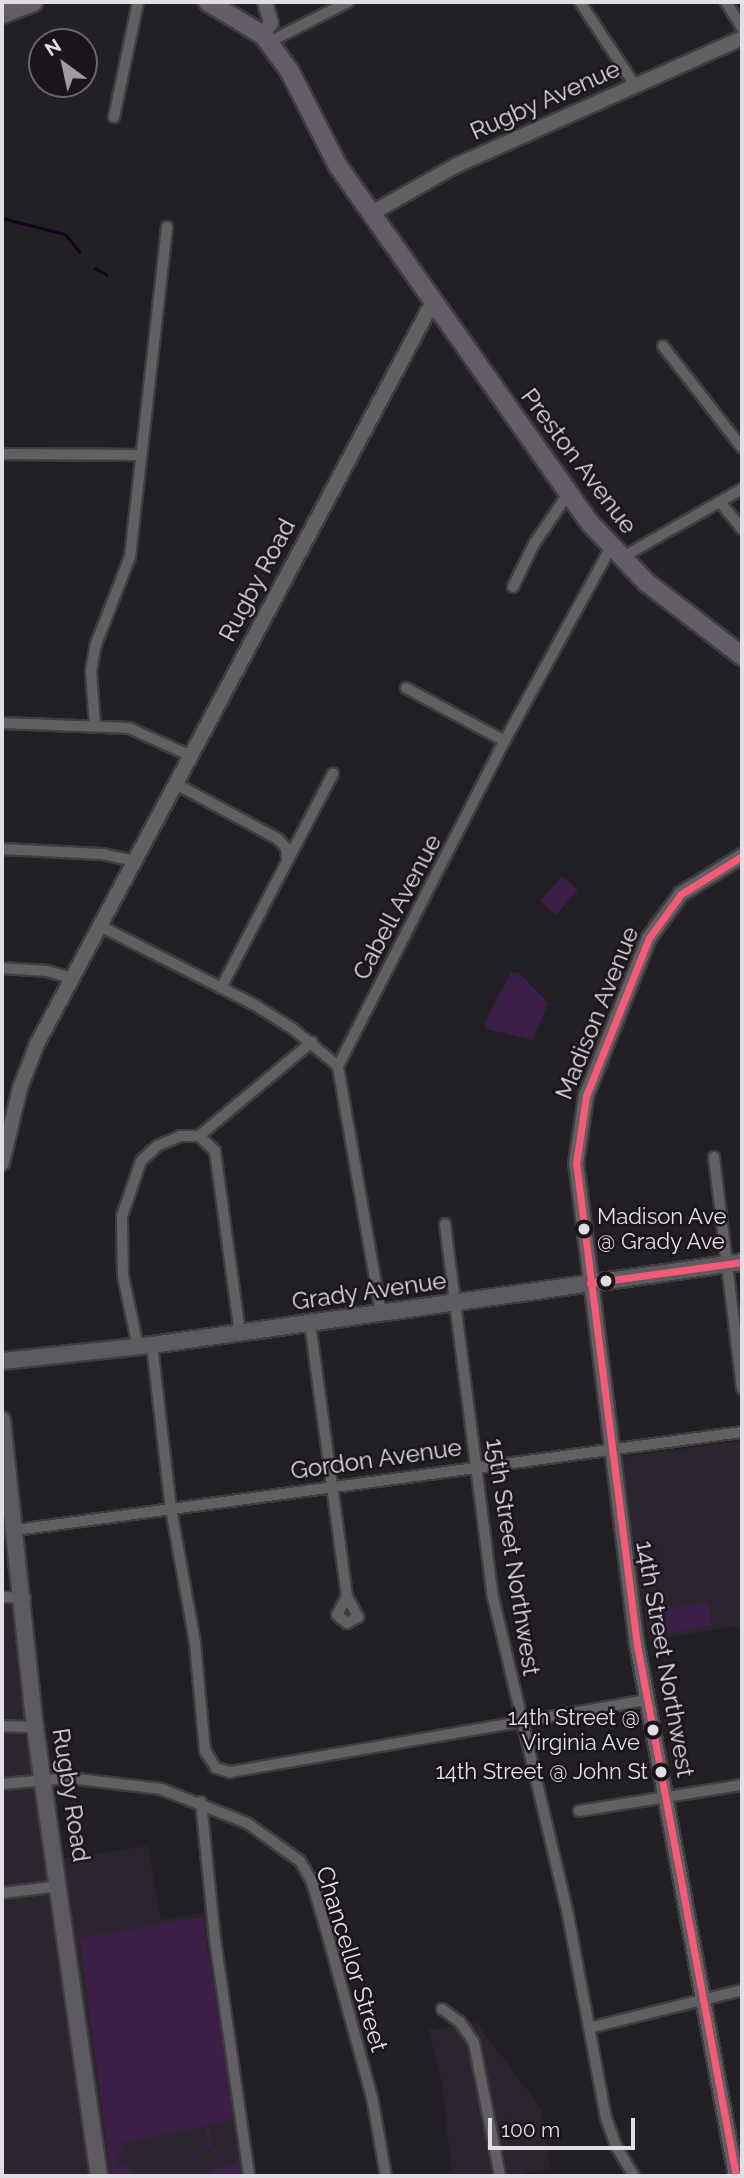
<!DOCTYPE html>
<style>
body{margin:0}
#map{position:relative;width:744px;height:2178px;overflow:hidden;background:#222024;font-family:Raleway,sans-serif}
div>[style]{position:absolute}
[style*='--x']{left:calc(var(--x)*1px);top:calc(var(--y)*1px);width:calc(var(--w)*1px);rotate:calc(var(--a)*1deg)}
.built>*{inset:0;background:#2c242f}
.green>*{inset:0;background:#3b1f46;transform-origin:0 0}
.stream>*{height:2.5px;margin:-1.25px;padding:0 1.25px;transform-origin:1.25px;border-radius:1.25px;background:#14031c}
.roads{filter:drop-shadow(2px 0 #3f3d40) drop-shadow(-2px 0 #3f3d40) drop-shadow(0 2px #3f3d40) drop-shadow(0 -2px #3f3d40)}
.minor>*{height:10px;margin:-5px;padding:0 5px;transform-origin:5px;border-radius:5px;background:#626062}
.tertiary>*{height:14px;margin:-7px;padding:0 7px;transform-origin:7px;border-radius:7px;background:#626062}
.secondary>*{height:16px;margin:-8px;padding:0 8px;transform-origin:8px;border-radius:8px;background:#5e5b60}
.primary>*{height:18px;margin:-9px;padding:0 9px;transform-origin:9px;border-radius:9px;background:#655e68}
.bus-1>*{height:7px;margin:-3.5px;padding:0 3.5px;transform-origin:3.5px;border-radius:3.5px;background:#f75a77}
.dots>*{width:19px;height:19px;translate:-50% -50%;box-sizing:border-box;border:4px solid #1a151c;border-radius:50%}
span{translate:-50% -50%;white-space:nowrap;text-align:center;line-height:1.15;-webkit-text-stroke:5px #1a151c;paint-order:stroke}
.bus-label{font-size:22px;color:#e2dfe4}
.left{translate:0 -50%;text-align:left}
.right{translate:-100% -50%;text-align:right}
.street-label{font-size:24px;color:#e2dfe4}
.frame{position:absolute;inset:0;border:4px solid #e2dfe4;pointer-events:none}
.north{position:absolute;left:28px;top:28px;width:70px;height:70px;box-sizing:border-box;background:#1a151c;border:2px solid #6a666c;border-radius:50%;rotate:327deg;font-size:19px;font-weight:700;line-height:28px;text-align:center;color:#e2dfe4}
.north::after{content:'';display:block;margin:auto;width:24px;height:32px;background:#9f9ca1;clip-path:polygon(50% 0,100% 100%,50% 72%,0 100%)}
.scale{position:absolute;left:488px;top:2118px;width:147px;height:32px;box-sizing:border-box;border:4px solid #e2dfe4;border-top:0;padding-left:9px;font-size:21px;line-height:24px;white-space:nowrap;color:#e2dfe4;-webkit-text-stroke:5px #1a151c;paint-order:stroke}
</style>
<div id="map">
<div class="built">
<div style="clip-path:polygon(742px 1441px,742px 1625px,649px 1641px,620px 1457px)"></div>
<div style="clip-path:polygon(2px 1589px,24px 1595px,56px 1859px,148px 1846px,161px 1920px,205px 1912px,249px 2176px,2px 2176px)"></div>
<div style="clip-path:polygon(476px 2022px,541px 2108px,550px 2169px,525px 2172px,525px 2176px,452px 2176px,442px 2084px,429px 2030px)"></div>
</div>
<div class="green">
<div style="left:562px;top:876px;width:21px;height:33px;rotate:41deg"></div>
<div style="clip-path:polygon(518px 972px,548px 1003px,533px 1040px,486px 1029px,484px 1023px,511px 973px)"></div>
<div style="left:708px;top:1602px;width:24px;height:53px;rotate:81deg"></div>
<div style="clip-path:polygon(202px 1917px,240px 2144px,229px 2146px,238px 2142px,233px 2119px,208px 2125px,212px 2147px,222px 2149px,213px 2150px,202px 2146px,209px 2143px,205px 2126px,121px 2143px,126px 2152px,116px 2156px,118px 2167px,131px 2166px,132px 2173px,111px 2176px,80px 1938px)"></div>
<div style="clip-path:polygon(236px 2156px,240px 2156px,243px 2176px,213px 2176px,213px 2168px,237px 2164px)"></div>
</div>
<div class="stream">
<div style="--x:2;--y:218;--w:65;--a:14.3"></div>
<div style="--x:65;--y:234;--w:23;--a:50"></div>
<div style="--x:95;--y:268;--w:13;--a:29"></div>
</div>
<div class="roads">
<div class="minor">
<div style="--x:580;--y:2;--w:98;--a:56.6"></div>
<div style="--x:726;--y:2;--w:31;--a:58"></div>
<div style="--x:269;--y:42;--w:89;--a:-26.9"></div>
<div style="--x:114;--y:117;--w:117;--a:-78.2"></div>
<div style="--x:663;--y:346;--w:129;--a:52.2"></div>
<div style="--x:2;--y:454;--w:138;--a:0.4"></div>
<div style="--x:720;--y:502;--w:35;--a:51"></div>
<div style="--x:621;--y:558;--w:139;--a:-29.7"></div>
<div style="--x:513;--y:587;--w:48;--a:-64"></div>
<div style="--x:534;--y:544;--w:60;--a:-55.8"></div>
<div style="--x:406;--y:688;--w:112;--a:28.2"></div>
<div style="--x:2;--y:723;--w:127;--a:2.3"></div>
<div style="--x:129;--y:728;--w:68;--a:24.3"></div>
<div style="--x:95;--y:726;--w:55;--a:-94.2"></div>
<div style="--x:91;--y:671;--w:27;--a:-80"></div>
<div style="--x:96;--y:644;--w:93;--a:-68.7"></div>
<div style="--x:130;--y:557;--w:332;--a:-83.6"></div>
<div style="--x:176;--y:784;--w:116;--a:28.3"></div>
<div style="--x:278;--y:839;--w:12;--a:48"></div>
<div style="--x:286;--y:848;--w:12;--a:85"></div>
<div style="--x:2;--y:849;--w:100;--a:2.9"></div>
<div style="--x:102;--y:854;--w:34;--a:12"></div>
<div style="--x:100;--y:926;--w:174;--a:27"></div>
<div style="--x:255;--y:1005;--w:45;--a:32.3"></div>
<div style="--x:293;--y:1029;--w:58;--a:39.4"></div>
<div style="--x:2;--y:968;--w:45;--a:3.8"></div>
<div style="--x:47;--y:971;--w:26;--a:16"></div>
<div style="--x:221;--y:988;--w:242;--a:-62.4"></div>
<div style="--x:199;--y:1136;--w:147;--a:-39.8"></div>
<div style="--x:714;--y:1157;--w:233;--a:83.1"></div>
<div style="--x:445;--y:1224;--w:376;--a:82.7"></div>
<div style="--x:493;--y:1597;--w:327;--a:76.7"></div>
<div style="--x:568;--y:1915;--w:207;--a:79.4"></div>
<div style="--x:606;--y:2118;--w:30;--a:70"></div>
<div style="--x:616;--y:2146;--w:35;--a:59"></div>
<div style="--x:381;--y:1313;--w:251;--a:-99.9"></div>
<div style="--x:338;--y:1066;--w:354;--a:-62.9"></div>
<div style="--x:499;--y:751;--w:233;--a:-61.2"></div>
<div style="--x:310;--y:1323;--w:275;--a:82.3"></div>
<div style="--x:347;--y:1596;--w:21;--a:118"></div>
<div style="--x:337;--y:1615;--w:13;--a:39"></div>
<div style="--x:347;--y:1623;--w:13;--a:-29"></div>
<div style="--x:358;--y:1617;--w:24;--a:-118"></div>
<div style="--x:152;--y:1345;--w:165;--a:83.4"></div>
<div style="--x:171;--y:1509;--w:136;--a:79.8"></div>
<div style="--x:195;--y:1643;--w:108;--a:84.7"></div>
<div style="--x:205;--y:1751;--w:20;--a:57"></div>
<div style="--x:216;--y:1768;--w:15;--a:16"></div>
<div style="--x:230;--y:1772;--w:423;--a:-9.8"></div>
<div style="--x:138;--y:1347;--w:73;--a:-101.9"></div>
<div style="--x:123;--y:1276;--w:60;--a:-91"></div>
<div style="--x:122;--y:1216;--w:58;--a:-70.9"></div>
<div style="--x:141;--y:1161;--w:22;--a:-43"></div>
<div style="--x:157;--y:1146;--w:25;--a:-23"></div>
<div style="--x:180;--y:1136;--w:19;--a:0"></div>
<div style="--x:199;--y:1136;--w:22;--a:43"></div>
<div style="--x:215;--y:1151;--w:184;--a:82.2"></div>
<div style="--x:16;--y:1530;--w:733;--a:-7.69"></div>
<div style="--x:2;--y:1597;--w:23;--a:2"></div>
<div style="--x:2;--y:1726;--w:33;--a:2"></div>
<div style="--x:2;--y:1784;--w:67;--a:-5.1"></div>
<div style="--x:69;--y:1778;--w:93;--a:6.8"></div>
<div style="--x:161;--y:1789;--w:92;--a:21.6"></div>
<div style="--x:247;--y:1823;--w:65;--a:35.6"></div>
<div style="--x:300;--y:1861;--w:24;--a:60"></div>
<div style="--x:312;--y:1882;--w:53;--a:73.6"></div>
<div style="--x:327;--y:1933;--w:170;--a:74.7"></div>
<div style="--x:372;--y:2097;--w:80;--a:80"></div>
<div style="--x:201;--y:1802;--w:138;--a:84.2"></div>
<div style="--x:215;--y:1939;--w:239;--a:81.8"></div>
<div style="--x:579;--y:1811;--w:165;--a:-9.1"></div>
<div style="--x:2;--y:1893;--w:58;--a:-6.9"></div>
<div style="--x:442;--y:2009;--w:22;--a:36"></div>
<div style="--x:460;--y:2022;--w:25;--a:56"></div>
<div style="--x:474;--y:2043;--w:136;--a:78.9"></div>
<div style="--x:589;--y:2028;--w:158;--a:-13.9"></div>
</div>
<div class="tertiary">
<div style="--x:263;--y:35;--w:14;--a:-56"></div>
<div style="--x:271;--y:23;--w:22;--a:-106"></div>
<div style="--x:372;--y:213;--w:95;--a:-29.5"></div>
<div style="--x:455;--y:166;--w:314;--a:-24"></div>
<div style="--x:2;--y:1163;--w:77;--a:-76.5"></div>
<div style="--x:20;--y:1088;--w:47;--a:-68.9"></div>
<div style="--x:37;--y:1044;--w:843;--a:-61.92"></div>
<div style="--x:736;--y:2176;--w:540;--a:-100.56"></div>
<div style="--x:637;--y:1645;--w:485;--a:-97.2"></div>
<div style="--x:576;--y:1164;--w:69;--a:-81.6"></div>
<div style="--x:586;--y:1096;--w:170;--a:-68.3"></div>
<div style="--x:649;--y:938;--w:54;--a:-54"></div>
<div style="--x:681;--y:894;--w:72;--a:-31.9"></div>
</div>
<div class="secondary">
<div style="--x:2;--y:1361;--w:151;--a:-6.1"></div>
<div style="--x:152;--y:1345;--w:596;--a:-8.01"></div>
<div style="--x:2;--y:1420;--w:309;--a:83.9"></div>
<div style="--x:35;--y:1727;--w:454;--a:81.9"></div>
</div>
<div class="primary">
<div style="--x:208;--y:2;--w:64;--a:31"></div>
<div style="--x:263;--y:35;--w:44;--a:53.4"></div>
<div style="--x:289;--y:70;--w:108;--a:63"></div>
<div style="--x:338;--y:166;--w:437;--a:54.8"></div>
<div style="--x:590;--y:523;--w:81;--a:46.5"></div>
<div style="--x:646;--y:582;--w:121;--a:37.6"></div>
<div style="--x:2;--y:14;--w:34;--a:-21"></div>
</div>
</div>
<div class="bus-1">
<div style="--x:590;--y:1283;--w:153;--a:-7.9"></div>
<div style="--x:736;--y:2176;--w:540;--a:-100.56"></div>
<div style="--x:637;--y:1645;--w:485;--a:-97.2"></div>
<div style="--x:576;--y:1164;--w:69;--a:-81.6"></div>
<div style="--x:586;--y:1096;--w:170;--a:-68.3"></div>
<div style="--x:649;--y:938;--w:54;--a:-54"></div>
<div style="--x:681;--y:894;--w:72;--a:-31.9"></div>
</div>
<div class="dots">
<div style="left:584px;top:1229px;background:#e2dfe4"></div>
<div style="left:606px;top:1281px;background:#e2dfe4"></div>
<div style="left:653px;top:1730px;background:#e2dfe4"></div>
<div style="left:661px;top:1772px;background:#e2dfe4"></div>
</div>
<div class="bus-label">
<span class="left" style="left:597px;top:1229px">Madison Ave<br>@ Grady Ave</span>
<span class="right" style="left:640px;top:1730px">14th Street @<br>Virginia Ave</span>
<span class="right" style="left:648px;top:1772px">14th Street @ John St</span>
</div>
<div class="street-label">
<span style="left:545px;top:100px;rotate:-24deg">Rugby Avenue</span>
<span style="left:579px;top:461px;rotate:53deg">Preston Avenue</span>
<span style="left:257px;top:580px;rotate:-62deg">Rugby Road</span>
<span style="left:397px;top:907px;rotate:-62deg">Cabell Avenue</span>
<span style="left:597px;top:1013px;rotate:-68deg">Madison Avenue</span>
<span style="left:369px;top:1291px;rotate:-8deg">Grady Avenue</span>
<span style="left:376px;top:1459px;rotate:-8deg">Gordon Avenue</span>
<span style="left:513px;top:1557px;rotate:81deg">15th Street Northwest</span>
<span style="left:665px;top:1659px;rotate:80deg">14th Street Northwest</span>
<span style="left:71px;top:1795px;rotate:81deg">Rugby Road</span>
<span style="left:352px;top:1959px;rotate:73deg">Chancellor Street</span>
</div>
<div class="frame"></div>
<div class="north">N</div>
<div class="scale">100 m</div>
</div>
